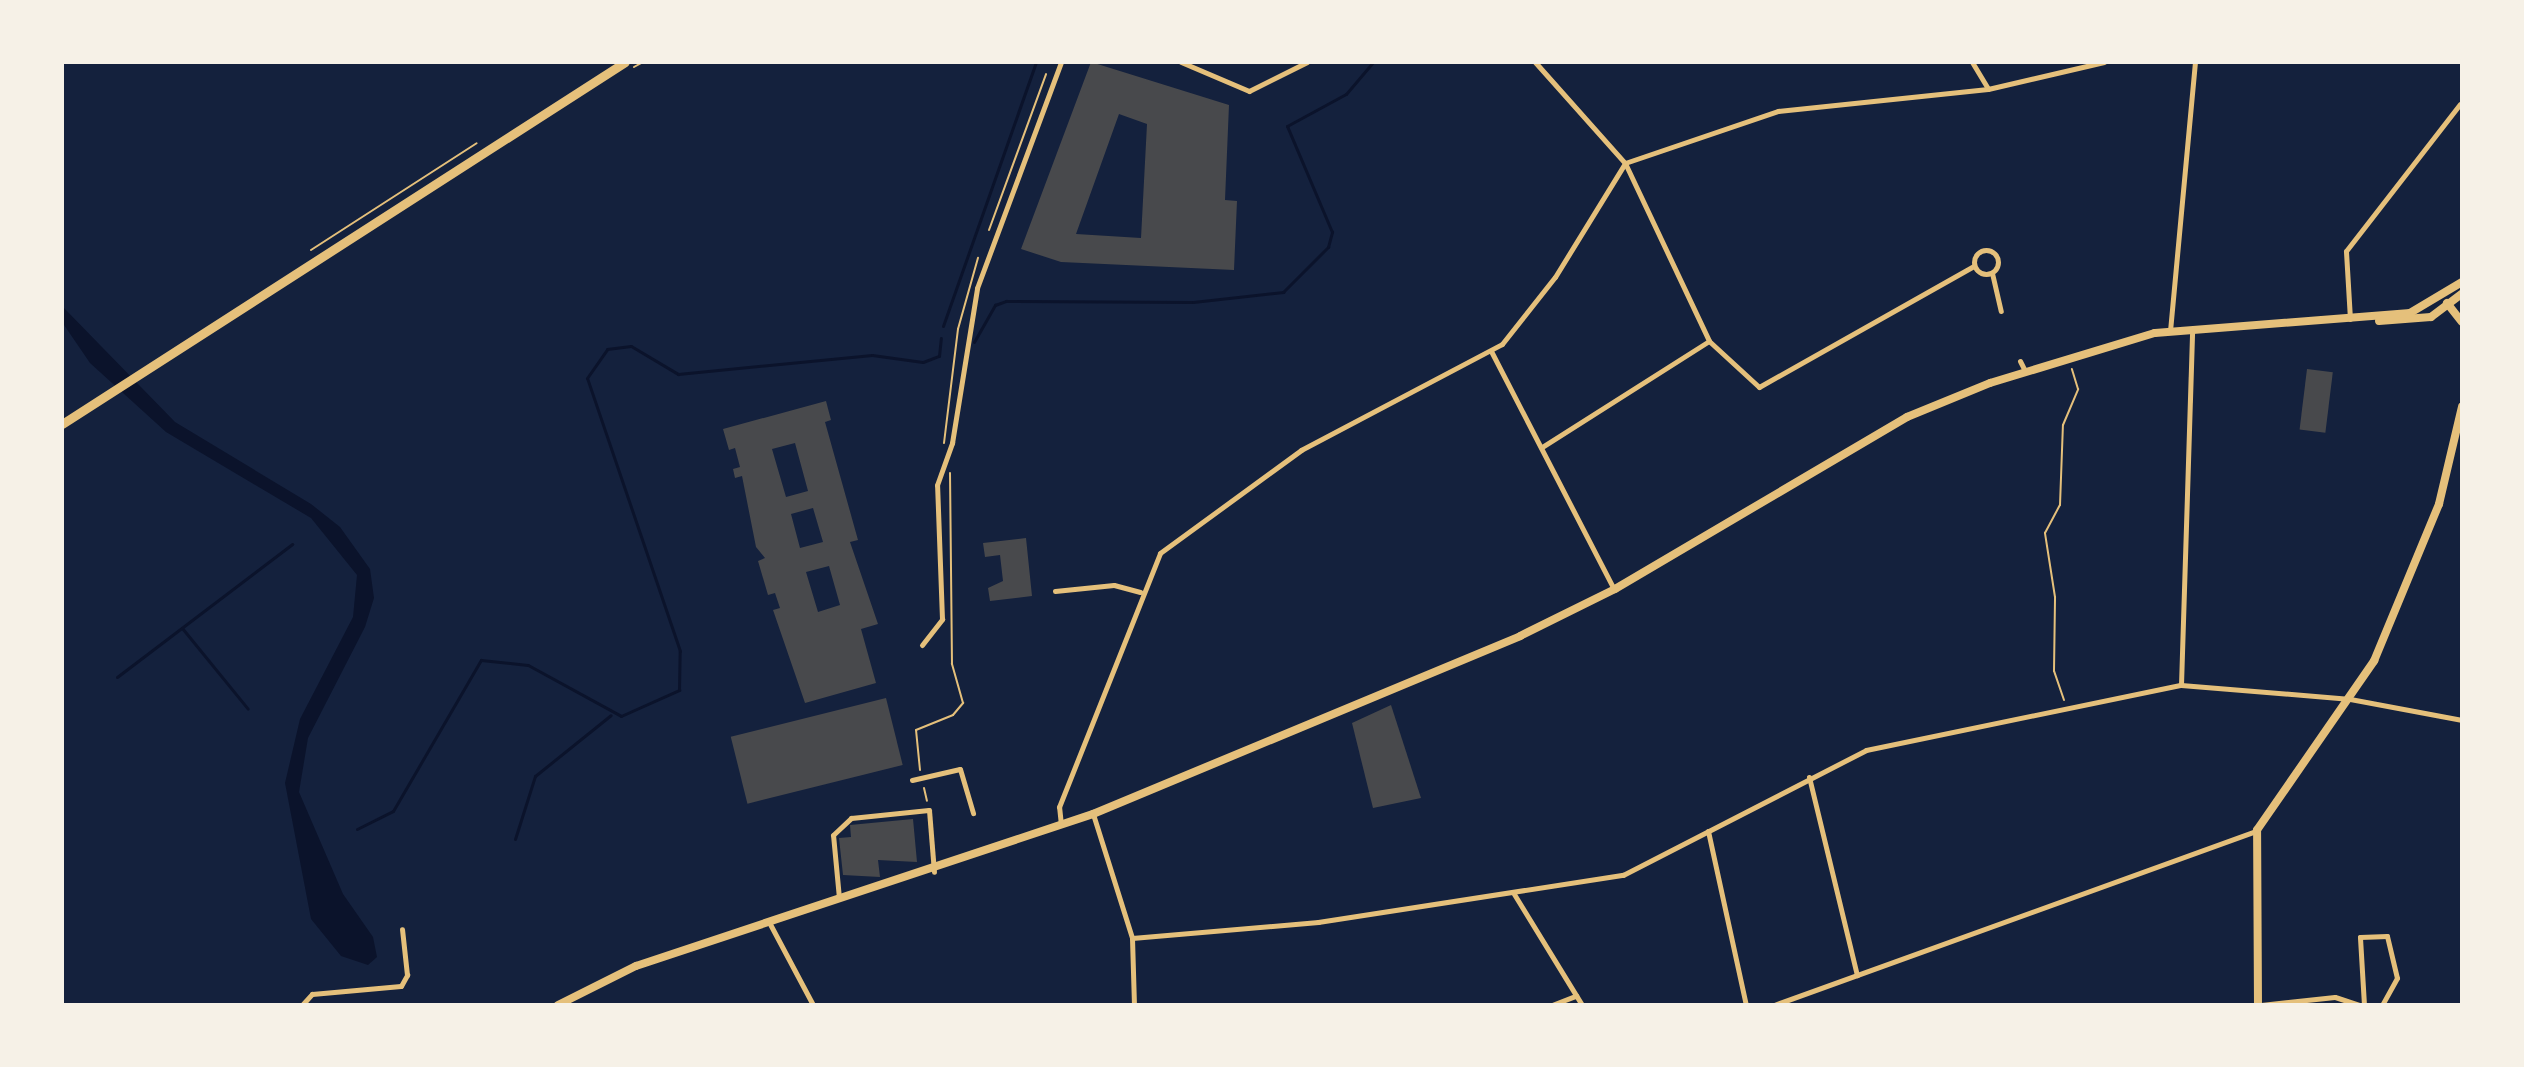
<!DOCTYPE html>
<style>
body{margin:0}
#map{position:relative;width:2524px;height:1067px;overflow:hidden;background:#14213d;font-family:Merriweather,serif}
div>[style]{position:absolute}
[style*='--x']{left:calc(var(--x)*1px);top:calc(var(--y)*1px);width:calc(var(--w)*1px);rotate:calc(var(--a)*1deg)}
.water>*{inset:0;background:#0b132b}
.stream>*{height:3px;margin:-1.5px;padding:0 1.5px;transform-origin:1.5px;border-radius:1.5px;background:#0b132b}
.building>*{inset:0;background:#48494c;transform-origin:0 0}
.path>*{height:2px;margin:-1px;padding:0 1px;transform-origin:1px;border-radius:1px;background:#e5c07b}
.minor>*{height:5px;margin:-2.5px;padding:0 2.5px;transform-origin:2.5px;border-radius:2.5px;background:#e5c07b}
.minor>.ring{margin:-2.5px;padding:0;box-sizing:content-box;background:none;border:5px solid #e5c07b;border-radius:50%}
.secondary>*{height:8px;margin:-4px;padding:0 4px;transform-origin:4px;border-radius:4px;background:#e5c07b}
.primary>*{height:9px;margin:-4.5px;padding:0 4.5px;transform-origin:4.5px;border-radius:4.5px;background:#e5c07b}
span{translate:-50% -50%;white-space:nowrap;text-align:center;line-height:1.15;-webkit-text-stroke:7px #f6f1e7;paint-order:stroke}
.frame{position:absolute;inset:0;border:64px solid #f6f1e7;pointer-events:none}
</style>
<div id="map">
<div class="water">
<div style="clip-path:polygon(62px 306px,175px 422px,311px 504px,340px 527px,370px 569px,374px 598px,365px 627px,308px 738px,299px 792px,343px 894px,373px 937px,377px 957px,368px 965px,341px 956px,311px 919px,285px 783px,300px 719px,353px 617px,357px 575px,311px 518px,166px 432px,90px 363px,62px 322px)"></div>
</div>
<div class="stream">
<div style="--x:943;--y:326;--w:280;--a:-70.6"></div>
<div style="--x:974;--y:342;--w:43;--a:-60.4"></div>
<div style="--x:995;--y:305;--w:12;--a:-20"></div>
<div style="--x:1006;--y:301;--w:187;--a:0.3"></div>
<div style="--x:1193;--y:302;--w:91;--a:-6.3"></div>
<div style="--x:1283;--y:292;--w:64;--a:-45"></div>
<div style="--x:1328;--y:247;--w:16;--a:-75"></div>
<div style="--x:1332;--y:232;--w:115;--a:-113"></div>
<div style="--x:1287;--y:126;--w:67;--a:-28.5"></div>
<div style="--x:1346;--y:94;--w:42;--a:-49.8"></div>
<div style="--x:182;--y:628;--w:104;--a:50.8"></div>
<div style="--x:117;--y:677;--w:220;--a:-37.2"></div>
<div style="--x:357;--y:829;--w:40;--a:-26.6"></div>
<div style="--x:393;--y:811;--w:175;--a:-59.8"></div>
<div style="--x:481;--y:660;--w:47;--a:6.1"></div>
<div style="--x:528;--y:665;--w:106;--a:28.7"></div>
<div style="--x:621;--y:716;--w:64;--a:-24.1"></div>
<div style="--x:679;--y:690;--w:39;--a:-89"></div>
<div style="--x:680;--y:651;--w:288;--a:-108.8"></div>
<div style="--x:587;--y:378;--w:35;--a:-55"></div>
<div style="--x:607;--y:349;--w:24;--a:-7"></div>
<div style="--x:631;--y:346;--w:55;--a:30.8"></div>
<div style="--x:678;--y:374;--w:195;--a:-5.6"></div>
<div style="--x:872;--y:355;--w:51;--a:7.8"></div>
<div style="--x:923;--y:362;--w:17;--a:-21"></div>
<div style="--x:939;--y:356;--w:18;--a:-84"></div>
<div style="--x:515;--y:839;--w:66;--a:-72.4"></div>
<div style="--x:535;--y:776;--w:97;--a:-38.8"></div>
</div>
<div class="building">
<div style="clip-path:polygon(evenodd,1091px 62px,1229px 105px,1225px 200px,1237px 201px,1234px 270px,1061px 262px,1021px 249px,1091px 62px,1119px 114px,1147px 124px,1141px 238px,1076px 234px,1119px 114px)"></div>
<div style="left:2307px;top:369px;width:26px;height:61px;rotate:7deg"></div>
<div style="clip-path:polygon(evenodd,826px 401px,831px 420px,825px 422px,858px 540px,850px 542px,878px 624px,861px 629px,876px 683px,805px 703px,773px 610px,780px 608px,775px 593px,768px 595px,758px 561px,765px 558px,756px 547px,742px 476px,735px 478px,733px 469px,740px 467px,735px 448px,729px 450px,723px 429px,826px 401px,795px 443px,808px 491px,786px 497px,772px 449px,795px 443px,826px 401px,813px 508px,823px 542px,800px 548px,791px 514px,813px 508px,826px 401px,829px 566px,840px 605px,818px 612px,806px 572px,829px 566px)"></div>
<div style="clip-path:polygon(1026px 538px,1032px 596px,990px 601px,988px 588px,1003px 581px,1000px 555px,985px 557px,983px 543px)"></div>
<div style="left:886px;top:698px;width:69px;height:160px;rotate:76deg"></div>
<div style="clip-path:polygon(1391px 705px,1421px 798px,1373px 808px,1352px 723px)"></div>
<div style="clip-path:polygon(913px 819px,917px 862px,878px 860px,880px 877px,843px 875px,839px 838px,851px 837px,850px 825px)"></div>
</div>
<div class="path">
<div style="--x:634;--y:67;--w:10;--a:-29"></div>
<div style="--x:989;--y:230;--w:166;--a:-69.9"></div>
<div style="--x:311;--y:250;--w:197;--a:-32.8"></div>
<div style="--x:944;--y:443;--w:115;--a:-83"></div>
<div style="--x:958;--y:329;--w:74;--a:-74.3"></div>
<div style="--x:2064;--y:700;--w:31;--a:-109"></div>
<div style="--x:2054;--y:671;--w:74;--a:-89.2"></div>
<div style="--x:2055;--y:597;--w:65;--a:-98.9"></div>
<div style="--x:2045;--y:533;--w:32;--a:-62"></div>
<div style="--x:2060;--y:505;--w:80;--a:-87.9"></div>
<div style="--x:2063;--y:425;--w:39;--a:-67"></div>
<div style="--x:2078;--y:389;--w:21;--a:-107"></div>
<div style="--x:920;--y:770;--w:40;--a:-95.7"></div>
<div style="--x:916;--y:730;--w:40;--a:-22"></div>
<div style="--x:953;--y:715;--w:16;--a:-50"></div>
<div style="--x:963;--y:703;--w:41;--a:-105.8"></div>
<div style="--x:952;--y:664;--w:191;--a:-90.6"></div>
<div style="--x:924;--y:788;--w:13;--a:77"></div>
</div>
<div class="minor">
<div style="--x:1181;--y:62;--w:74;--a:23.1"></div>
<div style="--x:1249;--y:91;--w:65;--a:-26.6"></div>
<div style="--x:1535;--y:62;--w:135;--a:48.3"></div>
<div style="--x:1625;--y:163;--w:197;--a:64.7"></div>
<div style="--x:1709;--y:341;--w:198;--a:147.6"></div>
<div style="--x:1972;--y:62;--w:31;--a:59"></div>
<div class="ring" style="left:1974px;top:250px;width:19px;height:19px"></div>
<div style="--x:1992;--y:273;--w:39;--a:77"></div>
<div style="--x:2350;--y:319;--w:68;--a:-93.4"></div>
<div style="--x:2346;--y:251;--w:186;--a:-52.2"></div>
<div style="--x:2170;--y:331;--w:270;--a:-84.7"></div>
<div style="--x:1709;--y:341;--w:68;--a:42.6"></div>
<div style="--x:1759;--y:387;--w:247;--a:-29.4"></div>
<div style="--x:1491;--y:351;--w:268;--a:62.7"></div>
<div style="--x:2020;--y:361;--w:11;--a:63"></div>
<div style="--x:1055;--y:591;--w:59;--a:-5.8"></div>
<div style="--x:1114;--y:585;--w:27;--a:15"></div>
<div style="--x:922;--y:645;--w:33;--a:-52"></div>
<div style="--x:942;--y:619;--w:134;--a:-92.1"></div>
<div style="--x:937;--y:485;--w:45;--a:-70.3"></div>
<div style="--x:952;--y:443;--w:157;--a:-80.8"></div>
<div style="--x:977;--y:288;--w:241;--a:-69.6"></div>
<div style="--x:2181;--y:685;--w:355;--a:-88.2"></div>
<div style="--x:1809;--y:777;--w:204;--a:76.4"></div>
<div style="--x:912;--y:780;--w:49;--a:-12.9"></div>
<div style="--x:960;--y:769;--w:46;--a:73.5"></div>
<div style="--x:1093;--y:814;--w:130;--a:72.5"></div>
<div style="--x:1132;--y:938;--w:67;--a:88.3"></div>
<div style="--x:1061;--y:825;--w:18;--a:-96"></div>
<div style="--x:1059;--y:807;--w:273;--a:-68.3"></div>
<div style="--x:1160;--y:553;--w:175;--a:-36.1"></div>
<div style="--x:1301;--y:450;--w:227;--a:-27.8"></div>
<div style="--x:1502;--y:344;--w:85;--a:-51.7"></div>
<div style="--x:1555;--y:277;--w:134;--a:-58.4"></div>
<div style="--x:1625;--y:163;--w:162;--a:-18.8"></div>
<div style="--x:1778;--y:111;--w:211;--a:-6"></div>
<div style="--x:1988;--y:89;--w:119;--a:-13.1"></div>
<div style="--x:1708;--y:831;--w:178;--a:77.7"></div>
<div style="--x:1514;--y:894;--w:130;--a:58.5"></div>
<div style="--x:839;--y:898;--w:63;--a:-95.4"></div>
<div style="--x:833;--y:835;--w:25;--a:-43"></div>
<div style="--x:851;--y:818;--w:78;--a:-5.9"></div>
<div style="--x:929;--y:810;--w:62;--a:85.4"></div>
<div style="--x:770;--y:924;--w:92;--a:62"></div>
<div style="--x:1132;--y:938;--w:187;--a:-4.9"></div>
<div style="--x:1318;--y:922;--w:309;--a:-8.8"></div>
<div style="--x:1623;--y:875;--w:273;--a:-27.2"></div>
<div style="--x:1866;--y:750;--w:322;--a:-11.7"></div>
<div style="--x:2181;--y:685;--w:170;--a:4.7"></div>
<div style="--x:2350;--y:699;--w:114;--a:10.6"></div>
<div style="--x:302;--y:1005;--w:15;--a:-48"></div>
<div style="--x:312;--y:994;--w:89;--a:-5.1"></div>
<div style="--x:401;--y:986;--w:13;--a:-61"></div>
<div style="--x:407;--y:975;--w:46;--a:-96.2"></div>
<div style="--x:1552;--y:1005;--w:26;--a:-21"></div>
<div style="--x:1774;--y:1005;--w:512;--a:-19.85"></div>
<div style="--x:2261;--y:1005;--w:74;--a:-6.2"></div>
<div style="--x:2335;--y:997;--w:26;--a:18"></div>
<div style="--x:2364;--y:1005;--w:68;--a:-93.4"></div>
<div style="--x:2360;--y:937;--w:27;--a:-2"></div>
<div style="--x:2387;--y:936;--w:43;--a:76.6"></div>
<div style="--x:2397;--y:978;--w:31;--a:119"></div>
</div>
<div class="secondary">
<div style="--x:2447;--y:303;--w:24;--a:52"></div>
<div style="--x:2379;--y:321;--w:52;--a:-4.4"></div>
<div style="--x:2431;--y:317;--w:39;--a:-37"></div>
<div style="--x:558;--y:1005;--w:87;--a:-26.6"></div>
<div style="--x:636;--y:966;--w:482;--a:-18.4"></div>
<div style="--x:1093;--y:814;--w:463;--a:-22.6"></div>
<div style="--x:1520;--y:636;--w:106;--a:-26.3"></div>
<div style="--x:1615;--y:589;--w:339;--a:-30.5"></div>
<div style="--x:1907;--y:417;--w:90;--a:-22.3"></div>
<div style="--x:1990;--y:383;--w:172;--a:-16.9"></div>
<div style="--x:2155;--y:333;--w:256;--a:-4.5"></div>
<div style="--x:2410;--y:313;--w:61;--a:-30.8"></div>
<div style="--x:2258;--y:1005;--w:175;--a:-90.3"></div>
<div style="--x:2257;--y:830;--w:206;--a:-55.3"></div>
<div style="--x:2374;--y:661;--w:170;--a:-67.5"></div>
<div style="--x:2439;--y:504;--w:100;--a:-76.7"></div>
</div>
<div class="primary">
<div style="--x:62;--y:424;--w:669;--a:-32.74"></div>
</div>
<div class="frame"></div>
</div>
